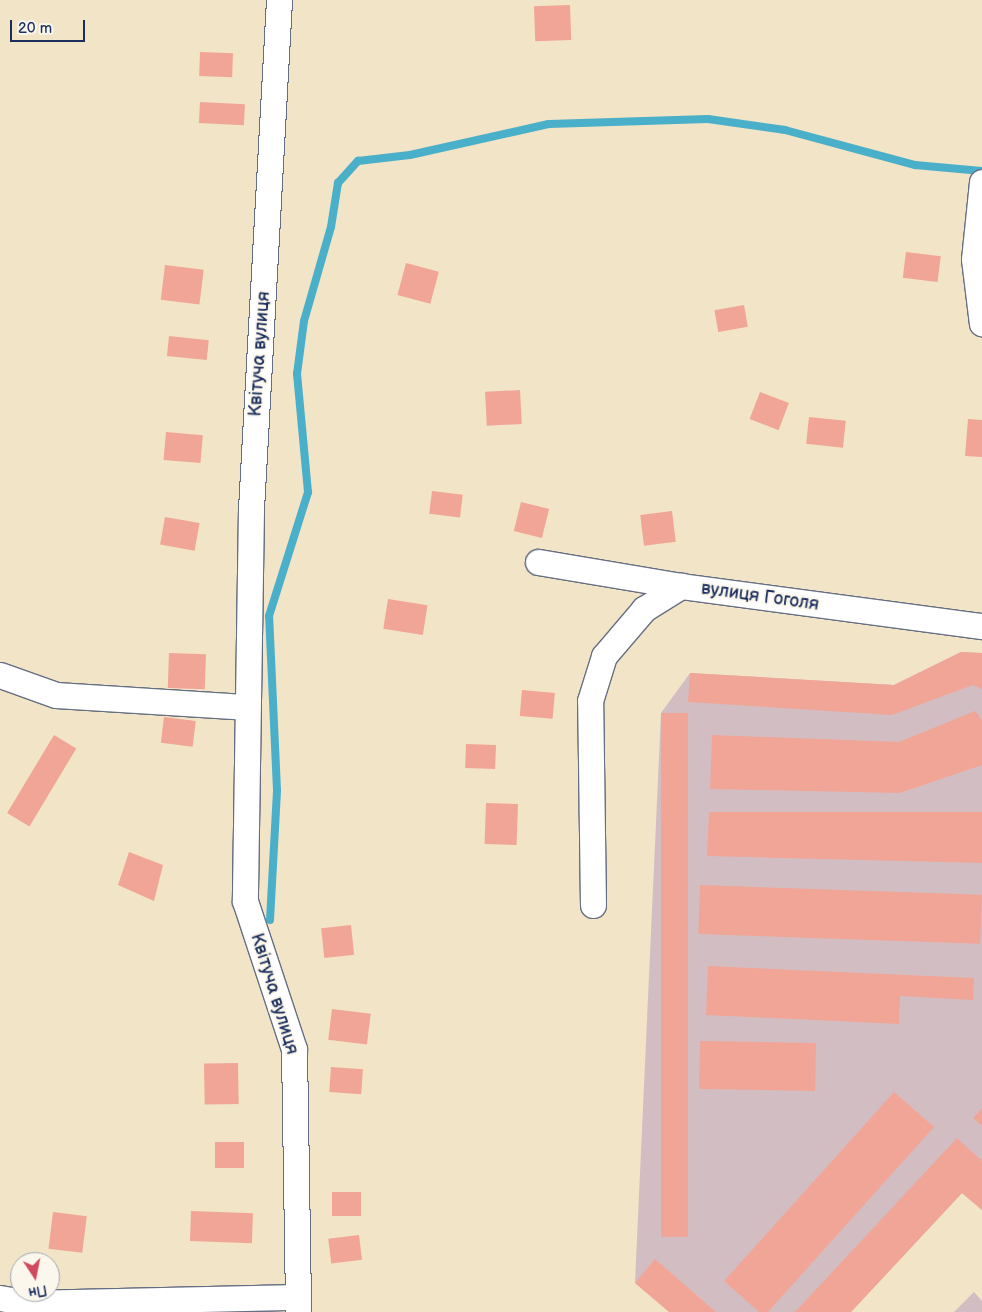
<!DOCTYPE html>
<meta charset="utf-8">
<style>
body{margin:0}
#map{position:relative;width:982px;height:1312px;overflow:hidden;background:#f1e4c7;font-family:"Balsamiq Sans",sans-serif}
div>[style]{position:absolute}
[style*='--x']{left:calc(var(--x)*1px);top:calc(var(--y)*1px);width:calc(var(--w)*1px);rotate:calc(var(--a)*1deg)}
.industrial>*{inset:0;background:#d2bec2}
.stream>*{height:8px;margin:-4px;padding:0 4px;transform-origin:4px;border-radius:4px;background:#4aafc9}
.building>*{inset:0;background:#f1a597;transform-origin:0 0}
.roads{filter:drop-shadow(1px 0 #666e83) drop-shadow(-1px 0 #666e83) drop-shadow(0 1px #666e83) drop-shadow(0 -1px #666e83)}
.minor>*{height:25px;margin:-12.5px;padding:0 12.5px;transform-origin:12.5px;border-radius:12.5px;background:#fff}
span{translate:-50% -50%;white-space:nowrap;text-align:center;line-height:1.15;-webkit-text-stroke:4px #fbf7ec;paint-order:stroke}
.street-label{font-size:18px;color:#1b2f5e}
.north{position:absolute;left:10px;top:1252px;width:50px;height:50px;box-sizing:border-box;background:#fbf7ec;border:1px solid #a1a7b3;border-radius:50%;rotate:169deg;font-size:14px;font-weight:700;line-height:20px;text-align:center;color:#1b2f5e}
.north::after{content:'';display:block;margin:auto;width:18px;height:22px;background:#d1495b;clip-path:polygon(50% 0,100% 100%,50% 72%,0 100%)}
.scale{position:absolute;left:10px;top:20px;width:75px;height:22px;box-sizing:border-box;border:2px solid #1b2f5e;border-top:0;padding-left:6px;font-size:15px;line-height:18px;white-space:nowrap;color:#1b2f5e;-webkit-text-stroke:4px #fbf7ec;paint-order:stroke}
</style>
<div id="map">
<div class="industrial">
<div style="clip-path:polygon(961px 652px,982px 653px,982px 1210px,962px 1193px,851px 1312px,670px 1312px,635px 1283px,661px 713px,690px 673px,894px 685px)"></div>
<div style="clip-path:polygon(974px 1292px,982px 1301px,982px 1312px,954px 1312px)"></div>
</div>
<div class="stream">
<div style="--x:270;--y:920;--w:130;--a:-86.9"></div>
<div style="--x:277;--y:790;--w:174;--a:-92.6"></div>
<div style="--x:269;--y:616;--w:130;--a:-72.5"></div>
<div style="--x:308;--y:492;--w:119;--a:-95.3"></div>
<div style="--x:297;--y:374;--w:53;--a:-82.5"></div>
<div style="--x:304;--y:321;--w:98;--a:-74"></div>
<div style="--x:331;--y:227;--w:45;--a:-81"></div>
<div style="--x:338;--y:183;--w:30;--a:-48"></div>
<div style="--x:358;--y:161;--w:52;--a:-6.6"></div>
<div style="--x:410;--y:155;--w:142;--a:-12.6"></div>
<div style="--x:549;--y:124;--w:159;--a:-1.8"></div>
<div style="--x:708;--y:119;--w:78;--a:8.1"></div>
<div style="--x:785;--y:130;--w:135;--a:15.1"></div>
<div style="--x:915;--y:165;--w:67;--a:5.1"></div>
</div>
<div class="building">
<div style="left:570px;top:5px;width:35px;height:36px;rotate:88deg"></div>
<div style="left:200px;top:52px;width:33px;height:24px;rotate:2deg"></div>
<div style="left:200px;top:102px;width:45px;height:21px;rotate:3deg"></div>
<div style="left:906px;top:252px;width:35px;height:26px;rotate:7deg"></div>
<div style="left:406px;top:263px;width:34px;height:33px;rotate:15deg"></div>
<div style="left:165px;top:265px;width:39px;height:35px;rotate:7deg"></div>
<div style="left:744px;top:305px;width:22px;height:30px;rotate:80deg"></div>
<div style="left:169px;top:336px;width:40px;height:20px;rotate:6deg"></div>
<div style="left:520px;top:390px;width:34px;height:35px;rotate:87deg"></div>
<div style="left:760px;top:392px;width:31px;height:29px;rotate:21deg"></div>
<div style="left:809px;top:417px;width:37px;height:27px;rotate:6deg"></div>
<div style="clip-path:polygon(968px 419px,982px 420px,982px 457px,965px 456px)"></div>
<div style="left:166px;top:432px;width:37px;height:28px;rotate:5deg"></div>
<div style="left:432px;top:491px;width:31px;height:23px;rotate:7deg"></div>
<div style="left:521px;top:502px;width:29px;height:30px;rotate:14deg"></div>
<div style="left:672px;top:511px;width:31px;height:32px;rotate:83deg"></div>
<div style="left:165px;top:517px;width:35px;height:28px;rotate:10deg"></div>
<div style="left:388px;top:599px;width:40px;height:30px;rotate:9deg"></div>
<div style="clip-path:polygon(961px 652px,982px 653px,982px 689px,973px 685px,892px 715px,688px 702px,690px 673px,894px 685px)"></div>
<div style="left:169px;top:653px;width:37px;height:35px;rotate:2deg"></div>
<div style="left:522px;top:690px;width:33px;height:26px;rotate:5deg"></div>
<div style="clip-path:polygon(975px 711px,982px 720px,982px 765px,900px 793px,710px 789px,712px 735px,899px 742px)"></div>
<div style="left:661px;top:713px;width:27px;height:524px"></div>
<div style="left:164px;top:717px;width:32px;height:26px;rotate:7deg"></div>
<div style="left:54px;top:735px;width:26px;height:91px;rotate:31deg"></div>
<div style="left:466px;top:744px;width:30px;height:24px;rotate:2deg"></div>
<div style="left:486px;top:803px;width:32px;height:41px;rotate:2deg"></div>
<div style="clip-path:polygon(709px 812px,982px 812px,982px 863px,707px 856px)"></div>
<div style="clip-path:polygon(129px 852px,163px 865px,154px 901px,118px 885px)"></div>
<div style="left:700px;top:885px;width:282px;height:49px;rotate:2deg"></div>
<div style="left:351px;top:925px;width:30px;height:30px;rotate:84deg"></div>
<div style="clip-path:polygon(708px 966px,974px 978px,973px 1000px,900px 996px,899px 1024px,706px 1015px)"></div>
<div style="left:332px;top:1009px;width:39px;height:31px;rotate:7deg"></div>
<div style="left:700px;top:1041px;width:116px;height:48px;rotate:1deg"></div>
<div style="left:238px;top:1063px;width:41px;height:34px;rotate:89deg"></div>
<div style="left:331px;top:1067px;width:32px;height:25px;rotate:4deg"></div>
<div style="clip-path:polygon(894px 1092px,934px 1127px,768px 1312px,759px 1312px,724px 1281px)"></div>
<div style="clip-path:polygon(982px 1108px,982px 1126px,973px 1118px)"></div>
<div style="clip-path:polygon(957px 1138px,982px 1161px,982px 1210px,962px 1193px,851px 1312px,795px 1312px)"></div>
<div style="left:215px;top:1142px;width:29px;height:26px"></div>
<div style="left:332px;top:1192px;width:29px;height:24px"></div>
<div style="left:191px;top:1211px;width:62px;height:30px;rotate:2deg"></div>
<div style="left:53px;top:1212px;width:34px;height:37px;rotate:7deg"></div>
<div style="left:359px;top:1235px;width:25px;height:31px;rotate:83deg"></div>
<div style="clip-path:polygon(655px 1259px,716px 1312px,669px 1312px,635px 1283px)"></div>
</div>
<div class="roads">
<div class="minor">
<div style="--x:279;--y:0;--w:510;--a:93.15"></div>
<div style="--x:251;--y:509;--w:392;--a:90.9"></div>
<div style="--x:245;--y:901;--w:156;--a:71.7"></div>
<div style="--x:294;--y:1049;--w:263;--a:89.1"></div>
<div style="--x:982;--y:182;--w:77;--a:95.9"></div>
<div style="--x:974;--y:259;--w:65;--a:83"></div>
<div style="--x:538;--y:562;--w:145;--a:9.5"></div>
<div style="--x:681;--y:586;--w:304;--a:7.6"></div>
<div style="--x:0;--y:675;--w:59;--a:19.7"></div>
<div style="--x:56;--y:695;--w:189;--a:3.6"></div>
<div style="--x:593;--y:905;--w:204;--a:-90.8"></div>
<div style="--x:590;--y:701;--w:47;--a:-72.7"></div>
<div style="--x:604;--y:656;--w:62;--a:-49.6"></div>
<div style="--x:644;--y:609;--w:44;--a:-31.9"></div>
<div style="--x:0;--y:1298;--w:28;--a:10"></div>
<div style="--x:28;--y:1303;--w:270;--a:-1.3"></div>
</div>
</div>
<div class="street-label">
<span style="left:260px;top:354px;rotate:-86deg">Квітуча вулиця</span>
<span style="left:760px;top:597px;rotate:8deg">вулиця Гоголя</span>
<span style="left:274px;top:994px;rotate:73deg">Квітуча вулиця</span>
</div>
<div class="north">Пн</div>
<div class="scale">20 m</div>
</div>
